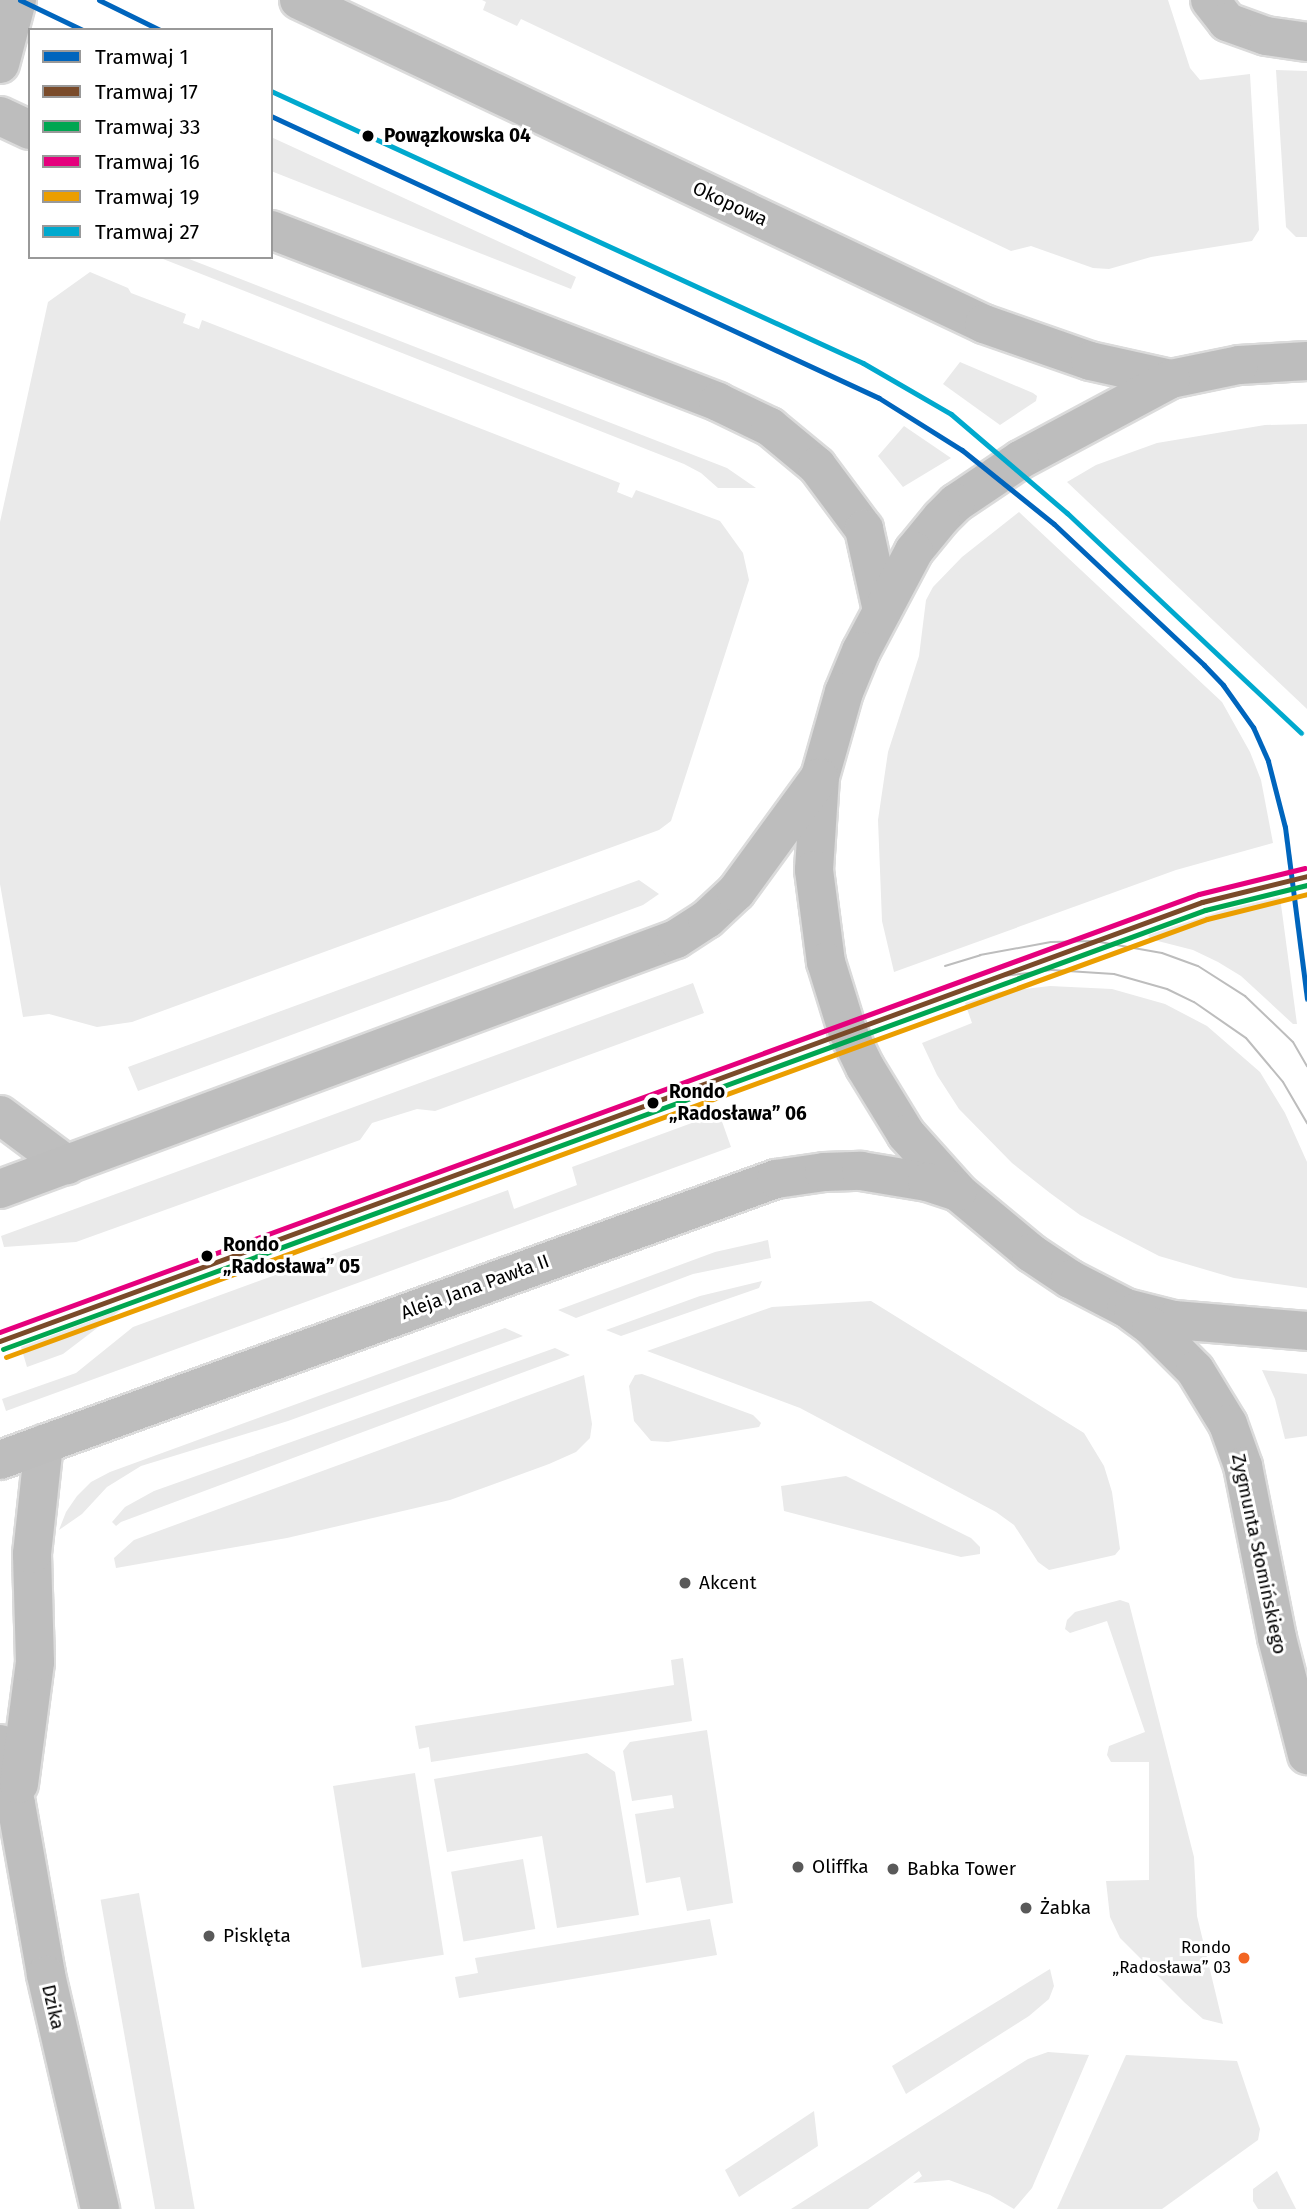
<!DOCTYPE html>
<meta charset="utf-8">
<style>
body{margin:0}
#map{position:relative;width:1307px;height:2209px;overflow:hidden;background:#fff;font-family:"Fira Sans",sans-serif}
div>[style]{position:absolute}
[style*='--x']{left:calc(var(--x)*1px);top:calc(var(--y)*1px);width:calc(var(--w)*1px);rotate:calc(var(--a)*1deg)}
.green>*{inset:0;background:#eaeaea;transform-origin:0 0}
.roads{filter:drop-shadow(2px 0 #dbdbdb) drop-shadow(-2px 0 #dbdbdb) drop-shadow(0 2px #dbdbdb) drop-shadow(0 -2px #dbdbdb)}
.minor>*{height:38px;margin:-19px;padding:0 19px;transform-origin:19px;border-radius:19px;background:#bebebe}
.major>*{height:38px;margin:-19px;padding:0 19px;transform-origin:19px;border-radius:19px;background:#bdbdbd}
.tram>*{height:2px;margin:-1px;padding:0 1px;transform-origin:1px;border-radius:1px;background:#bdbdbd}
.tram-1>*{height:5px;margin:-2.5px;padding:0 2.5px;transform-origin:2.5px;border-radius:2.5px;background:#0065bd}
.tram-2>*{height:5px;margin:-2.5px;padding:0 2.5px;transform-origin:2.5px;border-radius:2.5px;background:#7a4b2a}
.tram-3>*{height:5px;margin:-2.5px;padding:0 2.5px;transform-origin:2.5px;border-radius:2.5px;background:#00a651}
.tram-4>*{height:5px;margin:-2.5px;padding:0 2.5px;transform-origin:2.5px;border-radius:2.5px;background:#e5007d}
.tram-5>*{height:5px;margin:-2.5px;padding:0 2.5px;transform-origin:2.5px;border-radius:2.5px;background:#eb9e00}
.tram-6>*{height:5px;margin:-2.5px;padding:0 2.5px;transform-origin:2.5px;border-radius:2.5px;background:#00a9ce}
.dots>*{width:19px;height:19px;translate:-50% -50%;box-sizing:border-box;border:4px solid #fff;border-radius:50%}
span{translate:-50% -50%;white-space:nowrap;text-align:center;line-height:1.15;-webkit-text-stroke:6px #fff;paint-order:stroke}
.bus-label{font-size:17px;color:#000}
.right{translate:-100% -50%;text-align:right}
.stop-label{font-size:19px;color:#000;font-weight:700}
.left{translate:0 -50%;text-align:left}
.street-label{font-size:19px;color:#000}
.poi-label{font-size:19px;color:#000}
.legend{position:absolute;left:28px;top:28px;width:245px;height:231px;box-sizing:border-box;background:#fff;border:2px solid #999;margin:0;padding:9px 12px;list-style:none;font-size:21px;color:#000}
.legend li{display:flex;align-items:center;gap:14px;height:35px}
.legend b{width:35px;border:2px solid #999}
</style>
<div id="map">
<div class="green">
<div style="clip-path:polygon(482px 0,1168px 0,1190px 68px,1200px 80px,1250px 74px,1259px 230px,1252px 241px,1151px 257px,1109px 269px,1093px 268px,1031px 246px,1011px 251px,521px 19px,517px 26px,483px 10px,486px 2px)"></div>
<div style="clip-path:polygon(1276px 70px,1307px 71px,1307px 237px,1296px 237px,1286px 227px)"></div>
<div style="clip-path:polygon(271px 137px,576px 277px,571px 289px,271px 171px)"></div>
<div style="clip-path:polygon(158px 257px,184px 257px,727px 468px,756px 488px,718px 488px,701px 473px,684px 464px)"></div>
<div style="clip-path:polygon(90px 272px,128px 288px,131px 293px,186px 314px,183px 323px,199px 329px,202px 320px,620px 483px,617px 492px,632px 498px,636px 490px,720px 521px,743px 553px,749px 580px,671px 821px,659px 830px,132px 1022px,97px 1027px,49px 1014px,23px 1017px,0 884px,0 522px,48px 302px)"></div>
<div style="clip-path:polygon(960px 362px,1033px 393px,1037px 396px,1036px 401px,1000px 425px,943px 384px)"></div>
<div style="clip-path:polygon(1307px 424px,1307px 709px,1067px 482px,1096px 465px,1157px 443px,1265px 425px)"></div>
<div style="clip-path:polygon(904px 426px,951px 458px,903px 487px,878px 456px)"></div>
<div style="clip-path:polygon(1019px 512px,1222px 702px,1250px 752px,1261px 780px,1273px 843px,1176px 870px,894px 972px,882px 921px,878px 820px,888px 752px,919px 656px,926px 600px,933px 587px,962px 557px)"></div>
<div style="clip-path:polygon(639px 880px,659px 894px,643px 905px,248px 1051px,138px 1091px,128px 1067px)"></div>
<div style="clip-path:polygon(1280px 897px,1297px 1024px,1293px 1024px,1241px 976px,1218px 962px,1193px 950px,1150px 939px,1148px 935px,1227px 909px)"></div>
<div style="clip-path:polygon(693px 983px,704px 1013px,435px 1111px,417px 1109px,372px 1123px,360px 1140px,76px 1242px,4px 1247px,1px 1236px)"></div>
<div style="clip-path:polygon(1050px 986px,1112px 989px,1165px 1004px,1207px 1026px,1260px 1072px,1285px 1113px,1307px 1162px,1307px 1288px,1234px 1278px,1159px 1256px,1080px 1215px,1050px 1193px,1012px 1163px,959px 1109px,937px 1075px,922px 1043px,972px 1023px,965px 1003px,998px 992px)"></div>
<div style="clip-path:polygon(719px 1113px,731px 1147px,6px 1411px,2px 1399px,76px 1373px,133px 1327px,508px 1190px,514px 1209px,577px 1185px,572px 1167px)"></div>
<div style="clip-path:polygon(768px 1240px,771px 1258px,693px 1274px,576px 1318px,558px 1310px,715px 1252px)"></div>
<div style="clip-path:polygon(762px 1281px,759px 1288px,621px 1336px,606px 1330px,700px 1296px)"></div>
<div style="clip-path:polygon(871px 1301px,1084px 1433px,1104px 1466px,1112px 1492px,1120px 1549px,1115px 1555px,1049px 1570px,1038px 1562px,1014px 1525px,996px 1512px,800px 1408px,647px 1351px,772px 1307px)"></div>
<div style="clip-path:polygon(122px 1309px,63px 1354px,27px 1367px,21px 1347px)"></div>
<div style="clip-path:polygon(505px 1328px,523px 1336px,288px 1421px,141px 1466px,107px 1487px,82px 1514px,59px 1530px,66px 1512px,77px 1496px,91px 1482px,110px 1472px)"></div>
<div style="clip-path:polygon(555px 1348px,570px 1355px,121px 1522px,116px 1526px,112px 1522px,125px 1507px,154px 1491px)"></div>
<div style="clip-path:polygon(1262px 1370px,1307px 1374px,1307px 1436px,1285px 1439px,1275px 1399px)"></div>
<div style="clip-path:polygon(642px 1374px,753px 1415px,761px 1423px,759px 1427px,668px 1442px,651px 1441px,634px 1421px,629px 1386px,635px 1375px)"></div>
<div style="clip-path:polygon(584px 1375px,592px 1424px,590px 1438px,576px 1452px,549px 1464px,450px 1500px,287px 1538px,116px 1568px,114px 1558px,134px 1540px)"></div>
<div style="clip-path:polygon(846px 1476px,971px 1538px,980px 1547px,980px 1554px,961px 1557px,784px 1511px,781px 1486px)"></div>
<div style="clip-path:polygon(1120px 1600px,1129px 1603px,1194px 1857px,1197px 1916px,1223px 2024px,1203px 2019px,1184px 2002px,1120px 1938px,1110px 1917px,1106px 1881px,1149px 1880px,1149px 1762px,1111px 1762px,1107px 1755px,1109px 1746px,1145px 1732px,1107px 1621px,1070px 1633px,1065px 1629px,1067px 1620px,1075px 1612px)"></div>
<div style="clip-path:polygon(683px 1658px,692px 1721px,431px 1762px,429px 1747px,419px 1749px,415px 1726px,674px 1685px,671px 1660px)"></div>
<div style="clip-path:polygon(707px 1730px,733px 1903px,687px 1911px,680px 1877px,646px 1883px,635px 1814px,674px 1808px,672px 1795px,632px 1801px,623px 1751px,630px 1742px)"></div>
<div style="clip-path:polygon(587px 1753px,615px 1772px,639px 1915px,557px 1928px,542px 1836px,447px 1852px,434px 1779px)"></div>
<div style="left:415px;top:1773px;width:184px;height:83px;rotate:81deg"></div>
<div style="left:523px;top:1859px;width:71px;height:73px;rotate:80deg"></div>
<div style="left:139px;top:1893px;width:321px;height:39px;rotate:80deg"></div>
<div style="clip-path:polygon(710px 1919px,717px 1955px,459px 1998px,455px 1977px,478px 1973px,475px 1958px)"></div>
<div style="clip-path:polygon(1050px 1969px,1054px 1986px,1049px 1999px,1029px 2016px,906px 2094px,892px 2066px)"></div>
<div style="clip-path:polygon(1048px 2052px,1089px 2055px,1032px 2188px,1014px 2209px,990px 2195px,949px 2180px,913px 2183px,922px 2176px,919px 2171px,868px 2209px,791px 2209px,1028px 2059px)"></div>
<div style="clip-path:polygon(1126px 2055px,1237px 2061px,1260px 2129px,1258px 2140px,1162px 2209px,1057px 2209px)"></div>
<div style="clip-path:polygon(814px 2111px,818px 2146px,739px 2197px,725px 2170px)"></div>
<div style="clip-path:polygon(1277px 2171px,1296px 2209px,1258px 2209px,1253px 2201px,1253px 2189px)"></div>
</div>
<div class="roads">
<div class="minor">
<div style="--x:1210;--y:0;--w:28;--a:52"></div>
<div style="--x:1227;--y:22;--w:41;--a:19.7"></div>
<div style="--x:1266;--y:36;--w:41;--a:8.3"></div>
<div style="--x:0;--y:1115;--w:84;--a:36.7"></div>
<div style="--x:0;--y:1744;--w:62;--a:75.1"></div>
<div style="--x:16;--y:1804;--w:174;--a:80"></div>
<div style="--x:46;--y:1975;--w:240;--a:77"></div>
<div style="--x:19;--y:1784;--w:123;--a:-82.5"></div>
<div style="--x:35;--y:1662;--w:108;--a:-91.6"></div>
<div style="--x:32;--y:1554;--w:111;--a:-83.8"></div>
</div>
<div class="major">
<div style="--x:299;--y:0;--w:758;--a:25.31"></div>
<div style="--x:984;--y:324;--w:112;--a:19.2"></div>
<div style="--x:1090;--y:361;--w:83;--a:12.5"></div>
<div style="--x:0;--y:64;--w:66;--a:-75.1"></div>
<div style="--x:0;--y:116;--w:33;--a:25"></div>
<div style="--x:271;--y:230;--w:479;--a:21"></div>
<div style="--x:718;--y:402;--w:58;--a:25.7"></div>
<div style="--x:770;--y:427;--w:61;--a:39.7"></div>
<div style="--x:817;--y:466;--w:79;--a:53.3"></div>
<div style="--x:864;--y:529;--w:83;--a:77.5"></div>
<div style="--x:1307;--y:361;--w:68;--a:176.6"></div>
<div style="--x:1239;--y:365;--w:69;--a:168.4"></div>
<div style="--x:1171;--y:379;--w:171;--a:151.8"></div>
<div style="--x:1020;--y:460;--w:77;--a:146.1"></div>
<div style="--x:956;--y:503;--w:21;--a:135"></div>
<div style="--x:941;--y:518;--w:43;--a:129.3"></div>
<div style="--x:914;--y:551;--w:113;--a:117.9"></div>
<div style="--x:861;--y:651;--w:44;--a:112.5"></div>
<div style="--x:844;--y:692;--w:88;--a:105.8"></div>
<div style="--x:820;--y:777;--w:93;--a:93.7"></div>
<div style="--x:814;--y:870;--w:93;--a:82.6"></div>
<div style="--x:826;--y:962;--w:71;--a:72.8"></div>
<div style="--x:847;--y:1030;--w:41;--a:64.1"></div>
<div style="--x:865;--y:1067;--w:79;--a:58.5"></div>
<div style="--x:906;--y:1134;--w:79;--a:48.1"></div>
<div style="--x:959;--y:1193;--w:94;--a:39.8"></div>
<div style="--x:1031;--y:1253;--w:47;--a:33.7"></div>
<div style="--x:1070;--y:1279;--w:63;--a:27.4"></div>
<div style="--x:1126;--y:1308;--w:49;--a:14"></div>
<div style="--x:1174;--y:1320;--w:133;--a:4.7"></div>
<div style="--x:0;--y:1189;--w:721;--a:-20.3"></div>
<div style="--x:676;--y:939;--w:37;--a:-33"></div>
<div style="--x:707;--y:919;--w:40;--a:-43"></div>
<div style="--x:736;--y:892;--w:141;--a:-53.9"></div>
<div style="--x:1133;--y:1313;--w:22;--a:36"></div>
<div style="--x:1151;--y:1326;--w:62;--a:45"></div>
<div style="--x:1195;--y:1370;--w:63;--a:58.6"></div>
<div style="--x:1228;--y:1424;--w:45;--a:70.3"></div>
<div style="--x:1243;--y:1466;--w:175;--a:78.8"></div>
<div style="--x:1277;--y:1638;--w:121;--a:75.6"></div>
<div style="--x:0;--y:1460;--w:825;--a:-19.91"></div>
<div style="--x:776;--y:1179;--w:49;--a:-8.3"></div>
<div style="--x:824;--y:1172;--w:37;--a:-2"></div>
<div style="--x:861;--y:1171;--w:67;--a:9.5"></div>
<div style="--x:927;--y:1182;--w:32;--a:18"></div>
</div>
</div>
<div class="tram">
<div style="--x:945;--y:966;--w:37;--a:-17"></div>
<div style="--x:980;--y:955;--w:72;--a:-10.4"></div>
<div style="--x:1051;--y:942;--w:43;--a:-1.3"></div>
<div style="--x:1094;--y:941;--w:69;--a:10"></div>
<div style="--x:1162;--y:953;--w:38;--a:20"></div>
<div style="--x:1198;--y:966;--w:56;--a:32.6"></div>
<div style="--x:1245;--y:996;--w:66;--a:43.8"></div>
<div style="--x:1293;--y:1042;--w:28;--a:60"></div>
<div style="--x:963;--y:989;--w:42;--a:-18"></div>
<div style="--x:1003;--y:976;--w:49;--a:-7"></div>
<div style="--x:1052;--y:970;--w:62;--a:3.7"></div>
<div style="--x:1114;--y:974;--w:55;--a:15.8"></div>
<div style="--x:1167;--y:989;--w:30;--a:26"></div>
<div style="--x:1194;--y:1002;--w:63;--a:34.7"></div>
<div style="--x:1246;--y:1038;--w:57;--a:49.9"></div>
<div style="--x:1283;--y:1082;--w:48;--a:59.7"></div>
</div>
<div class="tram-1">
<div style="--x:20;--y:0;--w:70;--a:25.5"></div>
<div style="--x:99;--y:0;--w:68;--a:26.2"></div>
<div style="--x:271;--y:116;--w:670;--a:24.88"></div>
<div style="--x:879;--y:398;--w:98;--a:32.1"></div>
<div style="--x:962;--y:450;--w:118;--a:38.8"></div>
<div style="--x:1054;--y:524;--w:206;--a:43.2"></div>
<div style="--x:1204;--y:665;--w:28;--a:46"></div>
<div style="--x:1223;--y:685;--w:52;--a:54.5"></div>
<div style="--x:1253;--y:727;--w:37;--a:66"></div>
<div style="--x:1268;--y:761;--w:68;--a:75.6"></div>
<div style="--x:1285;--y:827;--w:173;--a:82.7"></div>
</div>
<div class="tram-2">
<div style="--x:0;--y:1341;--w:1280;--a:-20.06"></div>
<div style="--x:1202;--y:902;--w:108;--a:-13.9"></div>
</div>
<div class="tram-3">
<div style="--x:3;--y:1349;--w:1280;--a:-20.06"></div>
<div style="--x:1205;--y:910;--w:105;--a:-13.8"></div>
</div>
<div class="tram-4">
<div style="--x:0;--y:1332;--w:1276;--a:-20.07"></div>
<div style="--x:1199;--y:894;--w:109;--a:-13.8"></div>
</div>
<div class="tram-5">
<div style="--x:6;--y:1357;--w:1278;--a:-20.04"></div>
<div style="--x:1207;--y:919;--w:103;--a:-14"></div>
</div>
<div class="tram-6">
<div style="--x:271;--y:91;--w:651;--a:24.68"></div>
<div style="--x:863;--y:363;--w:102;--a:30.1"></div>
<div style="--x:951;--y:414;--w:153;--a:40.5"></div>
<div style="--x:1067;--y:513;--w:321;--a:43.2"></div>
</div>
<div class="dots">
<div style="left:368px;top:136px;background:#000"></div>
<div style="left:653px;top:1103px;background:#000"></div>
<div style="left:207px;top:1256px;background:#000"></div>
<div style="left:685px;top:1583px;background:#595959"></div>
<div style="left:798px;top:1867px;background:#595959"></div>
<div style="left:893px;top:1869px;background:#595959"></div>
<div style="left:1026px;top:1908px;background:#595959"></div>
<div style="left:209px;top:1936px;background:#595959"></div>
<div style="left:1244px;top:1958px;background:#f26522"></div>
</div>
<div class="bus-label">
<span class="right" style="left:1231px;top:1958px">Rondo<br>„Radosława” 03</span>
</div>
<div class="stop-label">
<span class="left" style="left:384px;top:136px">Powązkowska 04</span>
<span class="left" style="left:669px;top:1103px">Rondo<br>„Radosława” 06</span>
<span class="left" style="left:223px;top:1256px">Rondo<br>„Radosława” 05</span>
</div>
<div class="street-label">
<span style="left:730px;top:204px;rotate:25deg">Okopowa</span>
<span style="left:475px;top:1287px;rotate:-20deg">Aleja Jana Pawła II</span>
<span style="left:1259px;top:1554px;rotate:78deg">Zygmunta Słomińskiego</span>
<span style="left:53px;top:2007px;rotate:77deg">Dzika</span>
</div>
<div class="poi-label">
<span class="left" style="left:699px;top:1583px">Akcent</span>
<span class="left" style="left:812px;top:1867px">Oliffka</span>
<span class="left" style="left:907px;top:1869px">Babka Tower</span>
<span class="left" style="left:1040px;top:1908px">Żabka</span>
<span class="left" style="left:223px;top:1936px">Pisklęta</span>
</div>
<ul class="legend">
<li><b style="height:9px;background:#0065bd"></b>Tramwaj 1</li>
<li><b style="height:9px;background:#7a4b2a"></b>Tramwaj 17</li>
<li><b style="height:9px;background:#00a651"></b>Tramwaj 33</li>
<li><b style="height:9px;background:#e5007d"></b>Tramwaj 16</li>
<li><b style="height:9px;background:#eb9e00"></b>Tramwaj 19</li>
<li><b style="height:9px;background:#00a9ce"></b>Tramwaj 27</li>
</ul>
</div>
